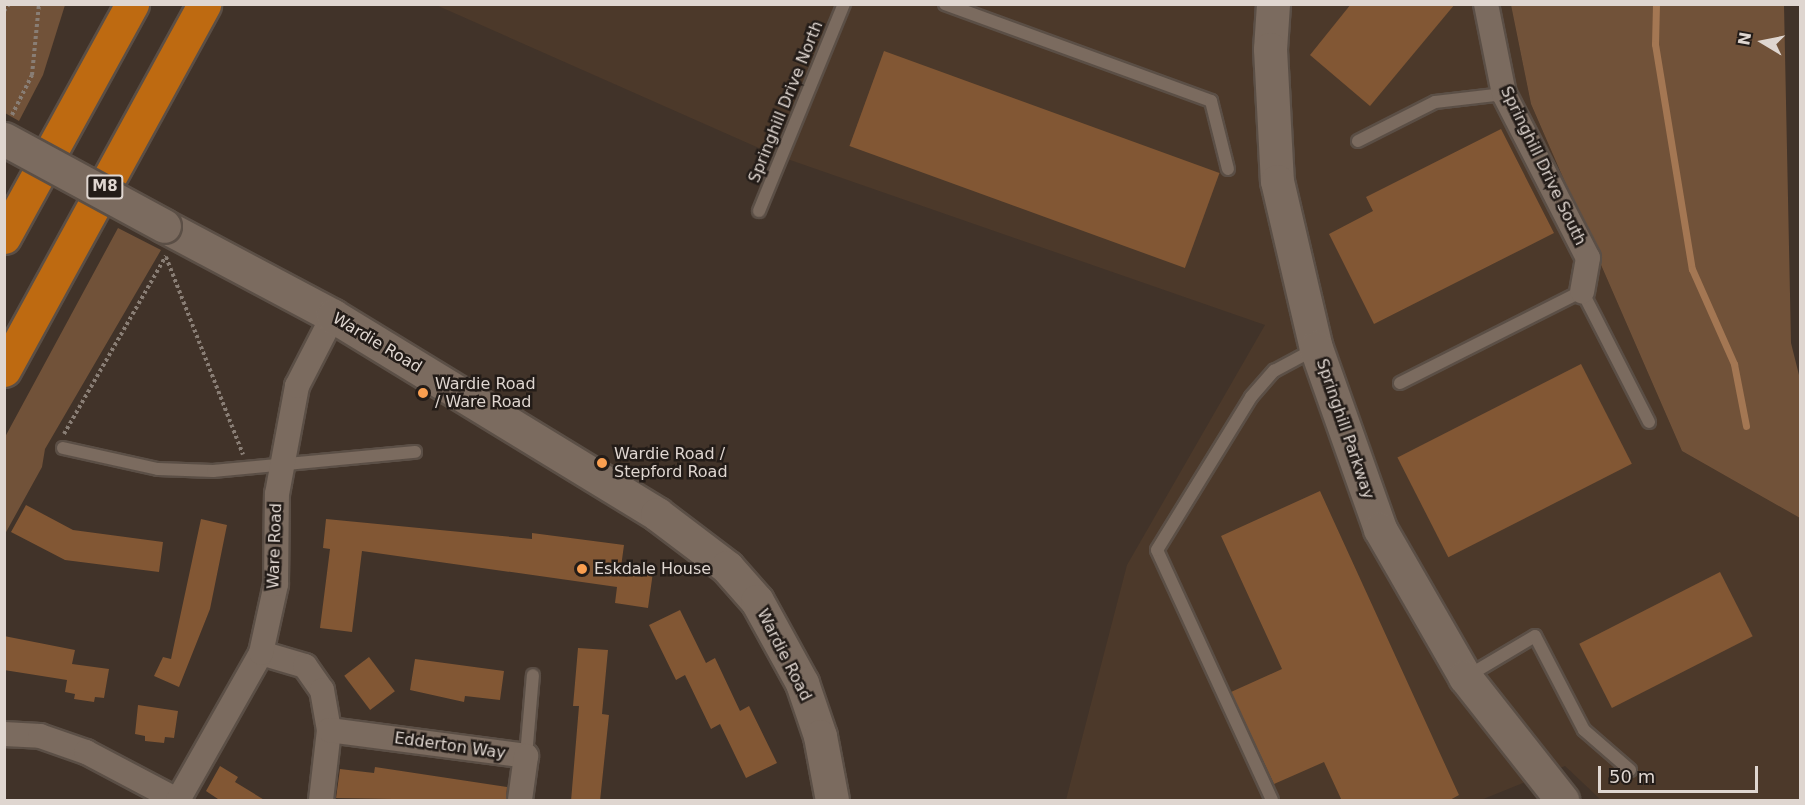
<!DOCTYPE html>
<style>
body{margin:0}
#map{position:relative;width:1805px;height:805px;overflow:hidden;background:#413329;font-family:"DejaVu Sans",sans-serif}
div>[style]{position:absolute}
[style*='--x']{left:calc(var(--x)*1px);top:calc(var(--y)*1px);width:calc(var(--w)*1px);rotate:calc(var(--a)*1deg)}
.built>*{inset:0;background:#4c392a}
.green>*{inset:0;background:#715239}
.stream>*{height:7px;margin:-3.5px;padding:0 3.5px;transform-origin:3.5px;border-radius:3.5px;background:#a47753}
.building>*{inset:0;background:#825734;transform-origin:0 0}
.path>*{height:4px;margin-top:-2px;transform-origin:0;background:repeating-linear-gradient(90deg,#897e75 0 3px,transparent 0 6px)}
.roads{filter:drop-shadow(2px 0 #5b4f46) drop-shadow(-2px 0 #5b4f46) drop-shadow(0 2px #5b4f46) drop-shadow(0 -2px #5b4f46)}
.lane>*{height:12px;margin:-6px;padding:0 6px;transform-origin:6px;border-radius:6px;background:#7b6b5f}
.street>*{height:24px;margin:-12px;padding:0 12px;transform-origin:12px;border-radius:12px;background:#7b6b5f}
.secondary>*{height:33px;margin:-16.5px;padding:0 16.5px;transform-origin:16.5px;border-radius:16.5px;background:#7b6b5f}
.highway>*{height:33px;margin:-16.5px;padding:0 16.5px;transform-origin:16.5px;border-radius:16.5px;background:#be6a11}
.bridges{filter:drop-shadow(2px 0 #5b4f46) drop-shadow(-2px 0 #5b4f46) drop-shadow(0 2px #5b4f46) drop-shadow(0 -2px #5b4f46)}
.secondary-bridge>*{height:33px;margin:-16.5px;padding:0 16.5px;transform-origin:16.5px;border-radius:16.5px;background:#7b6b5f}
.dots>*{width:16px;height:16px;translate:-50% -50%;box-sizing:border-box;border:3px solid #231c18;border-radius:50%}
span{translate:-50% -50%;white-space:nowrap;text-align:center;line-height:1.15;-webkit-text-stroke:5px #231c18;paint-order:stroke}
.shield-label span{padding:2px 4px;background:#231c18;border:2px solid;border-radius:4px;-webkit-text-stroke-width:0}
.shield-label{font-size:15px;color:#dfd6d0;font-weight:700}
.street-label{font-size:16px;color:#dfd6d0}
.poi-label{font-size:16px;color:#dfd6d0}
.left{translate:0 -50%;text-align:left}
.frame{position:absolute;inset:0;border:6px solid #dfd6d0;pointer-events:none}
.north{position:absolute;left:1733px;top:12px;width:60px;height:60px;-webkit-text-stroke:4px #231c18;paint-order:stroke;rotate:280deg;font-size:16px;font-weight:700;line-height:24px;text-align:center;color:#dfd6d0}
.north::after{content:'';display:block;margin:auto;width:21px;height:27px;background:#dfd6d0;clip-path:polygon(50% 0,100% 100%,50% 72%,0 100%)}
.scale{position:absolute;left:1598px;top:766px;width:160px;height:27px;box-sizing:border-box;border:3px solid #dfd6d0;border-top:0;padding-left:8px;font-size:18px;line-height:21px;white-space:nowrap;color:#dfd6d0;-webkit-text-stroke:4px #231c18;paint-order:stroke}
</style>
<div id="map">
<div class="built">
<div style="clip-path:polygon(436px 5px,1511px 5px,1531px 104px,1682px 451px,1800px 518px,1800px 800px,1601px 800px,1565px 766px,1481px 800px,1066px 800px,1127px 565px,1265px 325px,770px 153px)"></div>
</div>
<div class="green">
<div style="clip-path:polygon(4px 5px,65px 5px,43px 75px,19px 121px,5px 113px)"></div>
<div style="clip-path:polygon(1511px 5px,1784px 5px,1791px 343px,1800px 379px,1800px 518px,1682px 451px,1531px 104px)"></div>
<div style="clip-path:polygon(118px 228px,161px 250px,45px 449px,42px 467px,5px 534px,5px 437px)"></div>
</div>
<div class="stream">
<div style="--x:1656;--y:4;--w:40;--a:91.4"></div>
<div style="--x:1655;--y:44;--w:228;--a:80.7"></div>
<div style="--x:1692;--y:269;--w:104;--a:66.1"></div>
<div style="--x:1734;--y:364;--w:63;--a:79"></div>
</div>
<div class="building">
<div style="clip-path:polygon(1351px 4px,1455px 4px,1370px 106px,1310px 55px)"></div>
<div style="left:884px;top:51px;width:357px;height:101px;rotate:20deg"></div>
<div style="clip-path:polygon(1501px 129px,1554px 233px,1374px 324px,1329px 234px,1373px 211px,1366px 197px)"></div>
<div style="left:1581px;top:364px;width:112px;height:206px;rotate:63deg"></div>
<div style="clip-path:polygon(1320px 491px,1459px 795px,1448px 801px,1342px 801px,1324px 762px,1274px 784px,1231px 692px,1282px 669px,1221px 536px)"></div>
<div style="clip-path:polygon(26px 505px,73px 530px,163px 542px,159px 572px,65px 560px,11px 532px)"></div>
<div style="clip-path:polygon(201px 519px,227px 525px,210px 609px,179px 687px,154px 676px,163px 657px,171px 659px)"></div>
<div style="clip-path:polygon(326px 519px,532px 539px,532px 533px,624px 545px,621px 567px,653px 572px,648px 608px,615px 603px,617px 587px,362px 551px,352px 632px,320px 628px,330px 549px,323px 548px)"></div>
<div style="left:1720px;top:572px;width:72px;height:158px;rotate:63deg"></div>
<div style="clip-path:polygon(680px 610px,706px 663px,715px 658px,740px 711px,749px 706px,777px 763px,746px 778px,720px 724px,711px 729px,685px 675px,676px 680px,649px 625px)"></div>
<div style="clip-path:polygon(4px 636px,75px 650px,72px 664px,109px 669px,104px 698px,95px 697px,94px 702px,74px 699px,75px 694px,65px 692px,67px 680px,4px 670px)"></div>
<div style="clip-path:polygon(578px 648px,608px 650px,602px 714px,609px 715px,600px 801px,571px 801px,579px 706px,573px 706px)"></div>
<div style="left:369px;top:657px;width:43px;height:31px;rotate:53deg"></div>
<div style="clip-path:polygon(415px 659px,504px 671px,500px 700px,465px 696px,464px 702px,410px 690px)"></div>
<div style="clip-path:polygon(138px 705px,178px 711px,174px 738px,165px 737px,164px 743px,145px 741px,145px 736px,135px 734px)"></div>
<div style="clip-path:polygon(220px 766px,238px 777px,235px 782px,266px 801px,221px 801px,206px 791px)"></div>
<div style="clip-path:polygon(375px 767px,507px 787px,506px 801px,336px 798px,340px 769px,374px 773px)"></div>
</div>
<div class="path">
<div style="--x:4;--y:11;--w:9;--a:-54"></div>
<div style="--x:12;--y:115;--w:45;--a:-63.4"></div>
<div style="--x:32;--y:75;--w:71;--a:-84.4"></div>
<div style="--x:166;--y:257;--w:212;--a:68.7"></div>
<div style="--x:64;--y:434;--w:205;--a:-60.2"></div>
</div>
<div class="roads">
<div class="lane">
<div style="--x:945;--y:4;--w:283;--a:20"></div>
<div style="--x:1211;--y:101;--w:70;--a:76"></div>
<div style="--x:1358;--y:141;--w:86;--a:-26.9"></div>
<div style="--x:1435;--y:102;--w:69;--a:-6.6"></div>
<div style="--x:759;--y:211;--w:224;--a:-67.7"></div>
<div style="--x:1400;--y:383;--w:204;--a:-26.8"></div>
<div style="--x:1582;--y:291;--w:147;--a:62.9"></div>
<div style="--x:63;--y:448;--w:97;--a:12.5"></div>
<div style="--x:158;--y:469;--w:55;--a:2.1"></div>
<div style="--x:213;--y:471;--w:203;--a:-5.4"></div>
<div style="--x:1466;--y:677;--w:80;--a:-30.7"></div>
<div style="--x:1535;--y:636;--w:106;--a:62.5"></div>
<div style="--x:1584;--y:730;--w:61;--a:41"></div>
<div style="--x:526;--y:756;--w:81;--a:-85.1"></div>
<div style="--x:1272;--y:800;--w:275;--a:-114.7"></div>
<div style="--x:1157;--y:550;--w:180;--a:-58.4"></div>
<div style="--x:1251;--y:397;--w:35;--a:-49"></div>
<div style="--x:1274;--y:371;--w:47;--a:-28.2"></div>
</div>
<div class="street">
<div style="--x:1486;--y:4;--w:92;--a:78.7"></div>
<div style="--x:1504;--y:94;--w:184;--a:62.9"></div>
<div style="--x:1588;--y:258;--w:34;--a:100"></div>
<div style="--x:261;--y:653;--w:46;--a:16.5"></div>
<div style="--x:305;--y:666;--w:29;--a:55"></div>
<div style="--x:322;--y:690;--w:41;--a:80.1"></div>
<div style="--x:329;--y:730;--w:70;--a:96.5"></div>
<div style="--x:329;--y:730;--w:199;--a:7.5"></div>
<div style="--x:526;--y:756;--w:44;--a:97.8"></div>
<div style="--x:4;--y:734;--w:36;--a:3"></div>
<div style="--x:40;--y:736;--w:49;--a:19.2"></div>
<div style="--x:86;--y:752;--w:103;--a:27.8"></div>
<div style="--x:178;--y:800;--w:169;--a:-60.5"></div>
<div style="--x:261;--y:653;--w:71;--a:-77.7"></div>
<div style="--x:276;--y:584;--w:90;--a:-89.4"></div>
<div style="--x:277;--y:494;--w:110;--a:-79.5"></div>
<div style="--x:297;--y:386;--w:79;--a:-62.8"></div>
</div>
<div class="secondary">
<div style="--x:1273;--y:4;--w:45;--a:93.8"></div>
<div style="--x:1270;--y:49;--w:132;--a:87"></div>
<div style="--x:1277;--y:181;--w:171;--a:76.9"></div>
<div style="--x:1316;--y:348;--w:192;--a:70.5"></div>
<div style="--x:1380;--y:529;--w:171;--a:60.1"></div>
<div style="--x:1465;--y:677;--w:157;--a:51.7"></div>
<div style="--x:164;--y:226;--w:191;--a:28"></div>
<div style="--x:333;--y:316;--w:380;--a:31.4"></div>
<div style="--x:657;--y:514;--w:88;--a:37.1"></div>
<div style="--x:727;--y:567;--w:45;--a:48.6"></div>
<div style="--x:757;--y:601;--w:94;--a:61.2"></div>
<div style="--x:802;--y:683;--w:56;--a:71.2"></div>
<div style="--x:820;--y:736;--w:65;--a:79.4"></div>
</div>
<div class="highway">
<div style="--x:4;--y:237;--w:266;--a:-61.2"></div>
<div style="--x:4;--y:370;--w:417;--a:-61.3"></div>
</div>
</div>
<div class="bridges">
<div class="secondary-bridge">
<div style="--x:4;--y:139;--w:182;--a:28.5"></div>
</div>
</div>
<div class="dots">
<div style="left:423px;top:393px;background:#fa9f50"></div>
<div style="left:602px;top:463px;background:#fa9f50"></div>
<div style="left:582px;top:569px;background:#fa9f50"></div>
</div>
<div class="shield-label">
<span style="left:105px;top:187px">M8</span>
</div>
<div class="street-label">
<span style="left:786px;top:102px;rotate:-68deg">Springhill Drive North</span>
<span style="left:1543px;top:166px;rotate:64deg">Springhill Drive South</span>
<span style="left:377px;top:343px;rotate:31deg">Wardie Road</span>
<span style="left:1345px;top:429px;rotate:71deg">Springhill Parkway</span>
<span style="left:275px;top:546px;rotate:-88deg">Ware Road</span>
<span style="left:784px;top:655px;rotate:63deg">Wardie Road</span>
<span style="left:450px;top:746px;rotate:8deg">Edderton Way</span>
</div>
<div class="poi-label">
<span class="left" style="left:435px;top:393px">Wardie Road<br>/ Ware Road</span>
<span class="left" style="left:614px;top:463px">Wardie Road /<br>Stepford Road</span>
<span class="left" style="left:594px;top:569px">Eskdale House</span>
</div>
<div class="frame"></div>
<div class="north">N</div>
<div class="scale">50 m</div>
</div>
